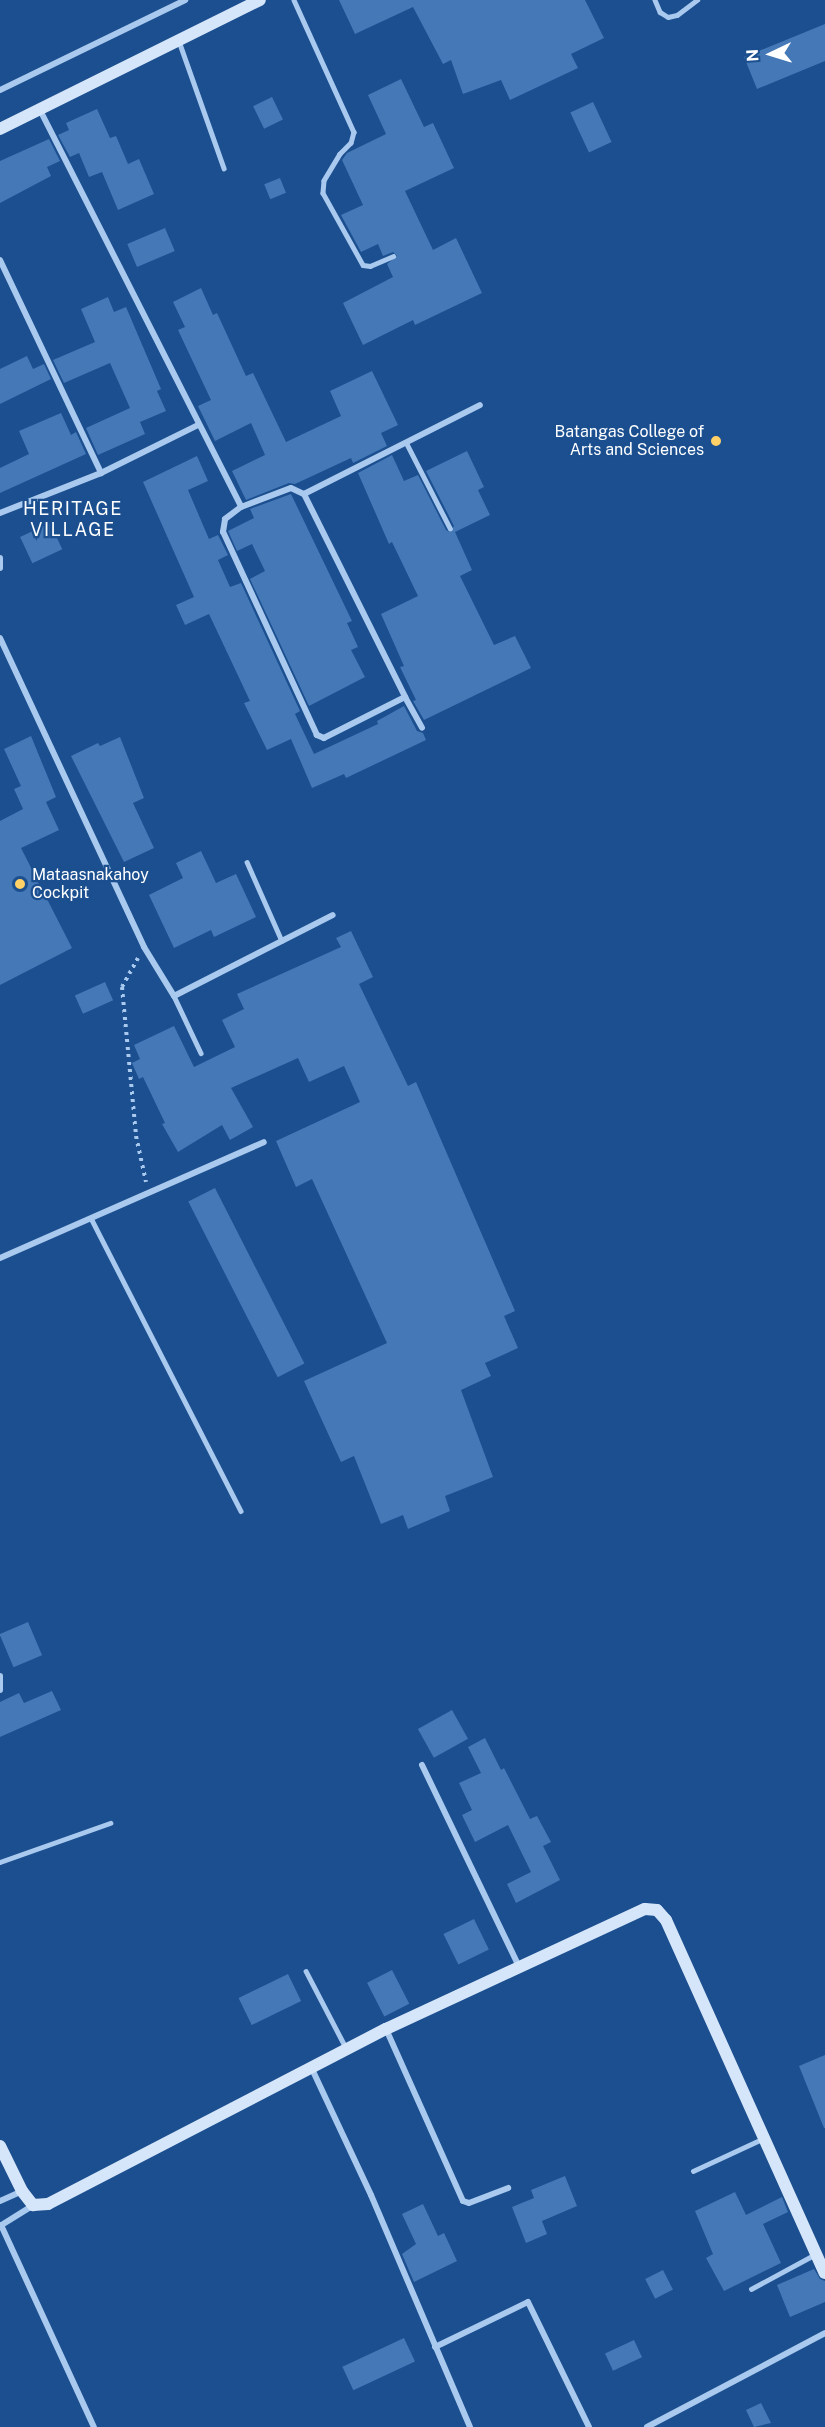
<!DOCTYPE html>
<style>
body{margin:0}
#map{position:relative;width:825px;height:2427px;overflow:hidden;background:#1b4f8f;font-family:"Public Sans",sans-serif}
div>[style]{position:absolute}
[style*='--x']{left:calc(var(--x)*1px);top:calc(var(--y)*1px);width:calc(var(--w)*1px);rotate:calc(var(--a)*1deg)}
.building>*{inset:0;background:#4478b7;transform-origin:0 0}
.path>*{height:4px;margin-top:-2px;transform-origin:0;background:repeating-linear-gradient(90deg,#a9c9ee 0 3px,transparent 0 7.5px)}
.lane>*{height:4.5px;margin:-2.25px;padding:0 2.25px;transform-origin:2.25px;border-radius:2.25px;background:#a9c9ee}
.street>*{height:6px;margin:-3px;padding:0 3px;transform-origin:3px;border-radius:3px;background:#a9c9ee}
.secondary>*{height:12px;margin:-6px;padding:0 6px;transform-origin:6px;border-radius:6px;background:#d6e6fa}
.dots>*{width:16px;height:16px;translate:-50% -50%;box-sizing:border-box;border:3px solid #1b4f8f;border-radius:50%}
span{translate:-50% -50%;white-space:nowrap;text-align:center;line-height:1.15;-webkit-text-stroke:4.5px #1b4f8f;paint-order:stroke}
.poi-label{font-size:16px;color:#fff}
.right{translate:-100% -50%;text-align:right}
.left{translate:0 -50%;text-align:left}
.neighbourhood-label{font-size:18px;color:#fff;letter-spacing:1.5px}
.north{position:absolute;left:741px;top:24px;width:60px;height:60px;-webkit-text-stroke:4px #1b4f8f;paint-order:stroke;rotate:266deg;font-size:16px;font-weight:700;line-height:24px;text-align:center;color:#fff}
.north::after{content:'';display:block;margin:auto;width:21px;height:27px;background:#fff;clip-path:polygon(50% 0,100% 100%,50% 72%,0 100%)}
</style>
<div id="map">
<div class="building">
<div style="clip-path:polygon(339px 0,585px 0,604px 38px,571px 54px,578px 68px,510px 100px,501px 80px,463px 94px,451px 60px,443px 64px,413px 7px,355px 34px)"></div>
<div style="clip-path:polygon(825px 24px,825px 61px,757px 89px,744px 57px)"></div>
<div style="clip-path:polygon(401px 79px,424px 127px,433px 123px,454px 168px,405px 191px,433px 250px,456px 238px,482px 293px,415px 325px,413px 320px,363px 345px,343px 303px,393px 277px,387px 264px,397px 256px,393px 252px,383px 256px,378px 244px,361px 252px,341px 215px,363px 205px,342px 160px,347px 153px,386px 134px,368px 95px)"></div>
<div style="left:272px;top:97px;width:25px;height:21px;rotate:64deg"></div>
<div style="left:593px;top:102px;width:44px;height:25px;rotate:65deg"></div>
<div style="clip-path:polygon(97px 109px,110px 138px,116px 136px,128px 164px,139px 159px,154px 194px,118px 210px,102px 172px,89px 177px,79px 153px,70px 157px,58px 135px,69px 130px,66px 123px)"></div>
<div style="clip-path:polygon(49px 139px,60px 161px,47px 167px,51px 176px,0 203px,0 161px)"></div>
<div style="left:280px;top:178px;width:16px;height:17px;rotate:68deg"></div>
<div style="left:165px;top:228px;width:25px;height:41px;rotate:67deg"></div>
<div style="clip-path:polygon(201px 288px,213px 315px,217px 313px,246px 376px,253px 373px,286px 442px,341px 416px,330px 391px,372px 371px,398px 425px,381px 433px,387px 446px,353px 463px,351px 458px,295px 484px,289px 483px,246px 500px,232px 471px,265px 455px,251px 423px,215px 441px,198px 406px,211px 400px,178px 330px,185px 327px,173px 302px)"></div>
<div style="clip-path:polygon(108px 297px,114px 312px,126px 307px,161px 389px,157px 391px,166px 411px,140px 422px,145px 434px,98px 455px,86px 428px,130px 408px,110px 363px,64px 383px,53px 360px,95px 342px,81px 309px)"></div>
<div style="clip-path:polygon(27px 356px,33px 369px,44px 364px,51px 379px,0 404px,0 369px)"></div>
<div style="clip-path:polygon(61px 413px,71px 435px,76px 432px,86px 454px,0 493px,0 468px,29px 454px,19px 431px)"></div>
<div style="clip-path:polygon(467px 451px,484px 487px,478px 490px,490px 515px,455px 532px,472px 570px,460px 576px,494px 645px,515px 636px,531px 668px,424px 720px,413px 701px,416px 700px,400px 667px,404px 666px,381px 614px,418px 596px,392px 542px,389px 544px,358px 473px,392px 455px,404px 481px,418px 475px,446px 530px,450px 532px,454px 526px,426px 471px)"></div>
<div style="clip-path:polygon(197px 456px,208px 481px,188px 490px,209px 539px,218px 535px,228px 555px,218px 560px,230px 587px,241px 583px,300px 711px,295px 714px,314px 754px,378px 724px,377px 721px,404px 706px,417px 731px,423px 733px,426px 740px,346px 778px,344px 774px,312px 788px,291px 739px,267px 750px,244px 703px,250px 701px,209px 614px,185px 625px,176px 605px,194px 597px,143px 482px)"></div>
<div style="clip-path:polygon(291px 494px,352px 621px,347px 623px,358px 647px,351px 650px,365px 677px,309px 706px,250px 579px,265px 571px,252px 544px,237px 551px,228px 531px,254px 518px,250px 509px)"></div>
<div style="left:50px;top:523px;width:29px;height:33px;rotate:65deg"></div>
<div style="clip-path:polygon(31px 736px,56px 797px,46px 802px,59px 830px,21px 848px,72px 948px,0 985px,0 821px,23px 809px,14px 789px,21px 786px,4px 749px)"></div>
<div style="clip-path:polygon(120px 737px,144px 798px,133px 803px,154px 848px,124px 862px,71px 756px,98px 743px,100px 746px)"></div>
<div style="clip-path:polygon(201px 851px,216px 883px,236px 874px,256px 917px,214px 937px,211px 930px,174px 948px,149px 895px,183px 878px,176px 863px)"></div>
<div style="clip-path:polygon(351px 931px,373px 977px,359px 984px,408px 1086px,416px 1082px,515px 1311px,504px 1316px,518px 1348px,485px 1363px,491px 1376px,461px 1390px,493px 1477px,445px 1496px,450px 1511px,408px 1529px,403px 1515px,381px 1524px,354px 1456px,341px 1462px,304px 1381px,387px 1343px,312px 1179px,296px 1187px,276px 1141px,360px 1102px,344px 1066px,309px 1082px,298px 1058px,231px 1088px,253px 1127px,230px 1140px,222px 1125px,178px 1152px,162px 1124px,165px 1123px,143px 1077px,139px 1079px,132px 1063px,140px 1059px,134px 1045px,174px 1026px,194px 1067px,235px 1047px,222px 1020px,244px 1009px,237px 994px,341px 947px,336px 938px)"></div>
<div style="left:105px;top:982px;width:20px;height:33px;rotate:66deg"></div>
<div style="left:215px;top:1188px;width:197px;height:30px;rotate:63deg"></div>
<div style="left:28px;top:1622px;width:36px;height:31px;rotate:67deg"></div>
<div style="clip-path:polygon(52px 1691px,61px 1710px,0 1737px,0 1702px,19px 1693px,24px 1703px)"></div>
<div style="left:452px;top:1710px;width:33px;height:39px;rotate:61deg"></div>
<div style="clip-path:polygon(485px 1738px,501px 1770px,504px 1768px,530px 1819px,537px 1816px,551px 1842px,543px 1846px,560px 1880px,516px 1903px,507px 1884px,531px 1872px,508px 1825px,475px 1842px,462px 1815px,472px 1810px,459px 1783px,481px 1773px,468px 1747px)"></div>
<div style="left:474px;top:1919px;width:34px;height:34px;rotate:64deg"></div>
<div style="left:392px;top:1970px;width:38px;height:28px;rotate:63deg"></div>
<div style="left:288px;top:1974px;width:30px;height:55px;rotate:64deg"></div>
<div style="clip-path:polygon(825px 2055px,825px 2128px,824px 2128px,799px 2066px)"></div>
<div style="clip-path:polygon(565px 2176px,577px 2206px,542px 2221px,547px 2234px,526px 2243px,512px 2207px,534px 2198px,531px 2190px)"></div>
<div style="clip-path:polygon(735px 2192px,746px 2215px,782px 2197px,788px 2212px,763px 2224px,781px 2263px,724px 2291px,706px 2258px,713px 2254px,695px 2211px)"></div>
<div style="clip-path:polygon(423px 2204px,438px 2236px,444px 2233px,457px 2261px,414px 2282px,402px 2254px,416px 2244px,402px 2214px)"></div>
<div style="clip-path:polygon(814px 2269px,820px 2279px,825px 2281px,825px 2302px,790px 2317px,777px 2285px)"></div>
<div style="left:663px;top:2270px;width:22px;height:20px;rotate:63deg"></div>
<div style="left:404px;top:2338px;width:26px;height:68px;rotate:65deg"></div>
<div style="left:634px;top:2340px;width:19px;height:32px;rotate:65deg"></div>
<div style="clip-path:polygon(761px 2403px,771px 2423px,754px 2427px,746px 2410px)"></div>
</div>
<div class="path">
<div style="--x:138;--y:958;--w:33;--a:119"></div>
<div style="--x:122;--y:987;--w:150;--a:84.6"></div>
<div style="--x:136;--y:1136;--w:47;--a:77.7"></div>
</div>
<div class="lane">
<div style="--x:294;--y:0;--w:145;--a:65.6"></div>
<div style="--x:354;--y:132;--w:11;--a:105"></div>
<div style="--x:351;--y:143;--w:16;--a:135"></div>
<div style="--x:340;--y:154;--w:31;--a:121"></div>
<div style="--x:324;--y:181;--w:12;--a:95"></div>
<div style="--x:323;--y:193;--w:82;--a:60.9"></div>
<div style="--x:363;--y:265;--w:7;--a:8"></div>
<div style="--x:370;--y:266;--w:25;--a:-23"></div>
<div style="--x:655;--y:0;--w:13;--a:67"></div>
<div style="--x:660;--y:12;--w:9;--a:32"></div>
<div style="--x:668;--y:17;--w:9;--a:-13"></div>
<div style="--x:677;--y:15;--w:25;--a:-37"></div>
<div style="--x:179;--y:41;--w:135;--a:70.5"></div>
<div style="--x:406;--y:442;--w:97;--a:62.9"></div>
<div style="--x:247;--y:862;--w:86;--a:66.1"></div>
<div style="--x:174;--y:996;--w:63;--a:64.7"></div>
<div style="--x:91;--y:1218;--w:329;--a:62.9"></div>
<div style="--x:0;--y:1862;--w:117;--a:-19.5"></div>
<div style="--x:306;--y:1971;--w:87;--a:62.5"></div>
<div style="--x:693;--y:2171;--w:78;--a:-24.9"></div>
<div style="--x:751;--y:2289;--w:72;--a:-28.4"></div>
</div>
<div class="street">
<div style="--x:0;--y:90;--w:206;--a:-25.9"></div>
<div style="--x:40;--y:110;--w:445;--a:63.1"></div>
<div style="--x:0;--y:260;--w:236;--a:64.6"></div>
<div style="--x:291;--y:488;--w:14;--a:25"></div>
<div style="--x:304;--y:494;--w:227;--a:63.5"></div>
<div style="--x:405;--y:697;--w:91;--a:153.2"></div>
<div style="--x:324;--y:738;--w:8;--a:-157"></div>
<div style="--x:317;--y:735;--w:224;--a:-114.8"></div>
<div style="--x:223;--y:532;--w:13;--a:-81"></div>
<div style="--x:225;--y:519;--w:20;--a:-37"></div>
<div style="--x:241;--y:507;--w:53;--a:-20.8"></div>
<div style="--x:304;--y:494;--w:197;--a:-26.8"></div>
<div style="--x:0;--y:513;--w:109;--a:-21.6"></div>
<div style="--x:101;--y:473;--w:108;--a:-26.3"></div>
<div style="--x:0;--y:558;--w:10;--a:90"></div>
<div style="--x:0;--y:638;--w:341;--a:65"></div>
<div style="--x:144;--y:947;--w:57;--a:58.5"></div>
<div style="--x:174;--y:996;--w:178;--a:-27"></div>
<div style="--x:405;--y:697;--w:35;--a:61"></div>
<div style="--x:0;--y:1258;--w:288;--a:-23.7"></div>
<div style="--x:0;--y:1676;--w:14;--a:90"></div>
<div style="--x:422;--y:1765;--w:224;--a:64.3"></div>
<div style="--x:386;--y:2029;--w:188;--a:65.9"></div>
<div style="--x:463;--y:2201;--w:6;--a:18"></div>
<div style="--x:469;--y:2203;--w:42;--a:-21"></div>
<div style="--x:312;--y:2069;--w:139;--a:64.9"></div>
<div style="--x:371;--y:2195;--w:252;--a:66.9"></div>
<div style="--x:0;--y:2201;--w:24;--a:-24"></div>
<div style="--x:1;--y:2225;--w:222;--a:65.3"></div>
<div style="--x:0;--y:2226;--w:39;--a:-32"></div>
<div style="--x:435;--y:2347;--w:103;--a:-25.8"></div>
<div style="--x:528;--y:2302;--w:139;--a:64"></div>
<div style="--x:647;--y:2427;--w:201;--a:-27.8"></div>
</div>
<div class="secondary">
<div style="--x:0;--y:129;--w:290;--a:-26.4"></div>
<div style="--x:0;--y:2146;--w:50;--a:63.9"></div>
<div style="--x:22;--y:2191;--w:18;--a:52"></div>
<div style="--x:33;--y:2205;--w:15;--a:-4"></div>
<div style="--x:48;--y:2204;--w:381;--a:-27.4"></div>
<div style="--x:386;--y:2029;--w:285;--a:-24.9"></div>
<div style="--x:645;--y:1909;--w:12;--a:5"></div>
<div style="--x:657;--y:1910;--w:13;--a:48"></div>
<div style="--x:666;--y:1920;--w:387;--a:65.8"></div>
</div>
<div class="dots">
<div style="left:716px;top:441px;background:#ffd166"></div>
<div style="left:20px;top:884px;background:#ffd166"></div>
</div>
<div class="poi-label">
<span class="right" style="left:704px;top:441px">Batangas College of<br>Arts and Sciences</span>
<span class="left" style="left:32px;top:884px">Mataasnakahoy<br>Cockpit</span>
</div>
<div class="neighbourhood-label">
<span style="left:73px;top:520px">HERITAGE<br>VILLAGE</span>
</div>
<div class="north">N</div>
</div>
